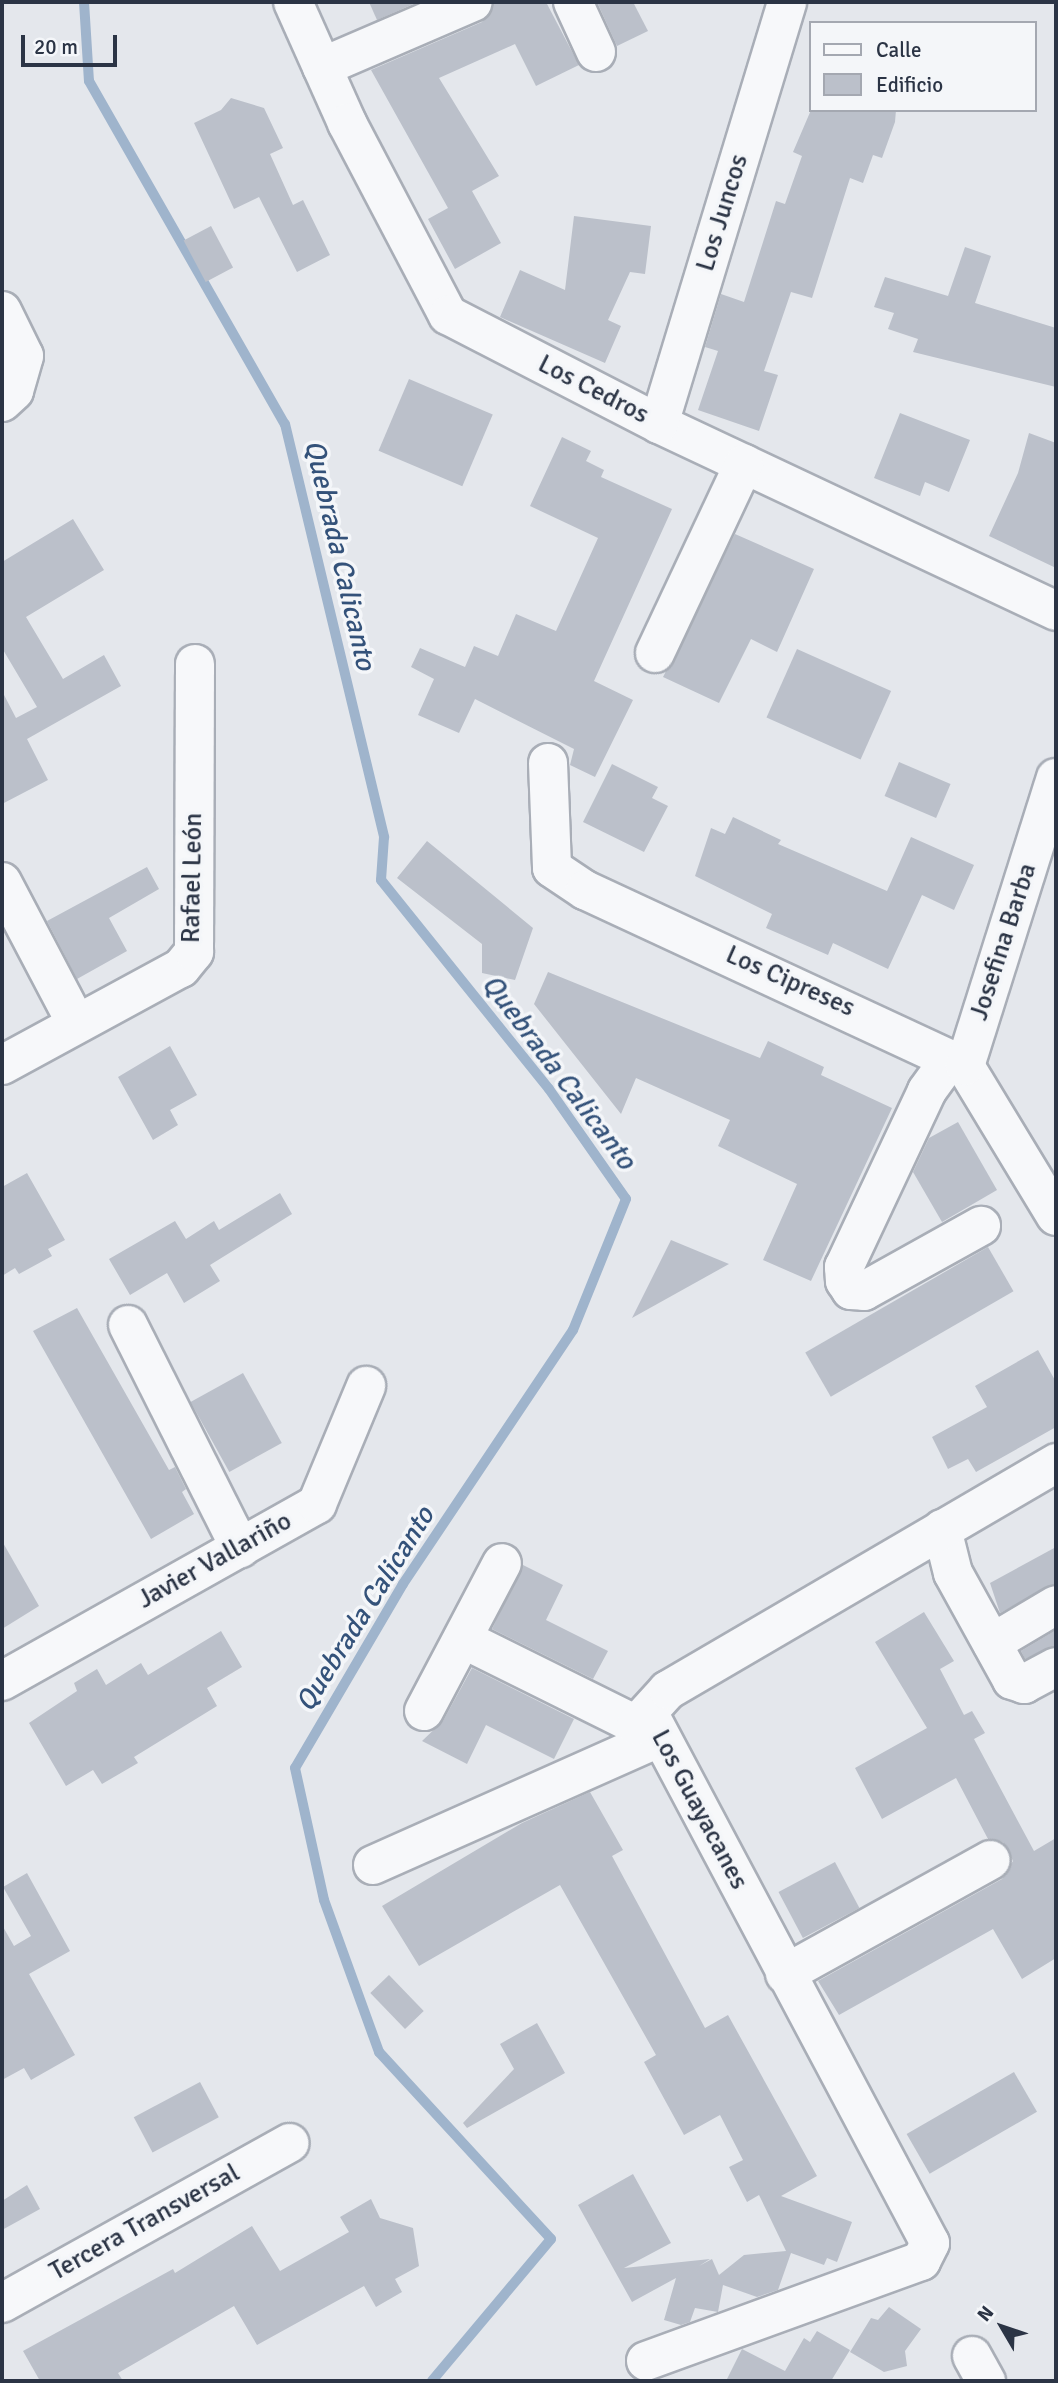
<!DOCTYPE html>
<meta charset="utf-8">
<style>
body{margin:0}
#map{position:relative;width:1058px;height:2383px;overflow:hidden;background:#e4e7ec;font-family:Signika,sans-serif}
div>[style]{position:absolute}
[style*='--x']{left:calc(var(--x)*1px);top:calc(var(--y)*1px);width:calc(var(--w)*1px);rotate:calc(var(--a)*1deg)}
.stream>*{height:10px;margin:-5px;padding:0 5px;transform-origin:5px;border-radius:5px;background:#9fb4cc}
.building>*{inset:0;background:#bbc0ca;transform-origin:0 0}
.roads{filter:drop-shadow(2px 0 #a9aeb7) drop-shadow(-2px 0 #a9aeb7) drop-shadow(0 2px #a9aeb7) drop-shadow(0 -2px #a9aeb7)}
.minor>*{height:38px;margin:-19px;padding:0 19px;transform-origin:19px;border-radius:19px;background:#f7f8fa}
span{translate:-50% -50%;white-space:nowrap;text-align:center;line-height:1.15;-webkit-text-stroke:7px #f4f6f9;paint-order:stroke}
.street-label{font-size:26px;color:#2b3445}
.water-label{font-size:28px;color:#34527a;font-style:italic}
.frame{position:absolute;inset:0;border:4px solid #2b3445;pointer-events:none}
.legend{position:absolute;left:809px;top:21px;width:228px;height:91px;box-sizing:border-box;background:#f4f6f9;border:2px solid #a4a8b1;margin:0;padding:9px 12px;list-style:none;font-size:21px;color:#2b3445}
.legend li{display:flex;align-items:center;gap:14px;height:35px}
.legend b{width:35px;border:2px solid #a4a8b1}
.north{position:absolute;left:967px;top:2292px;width:70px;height:70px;-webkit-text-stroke:5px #f4f6f9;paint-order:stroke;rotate:309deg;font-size:19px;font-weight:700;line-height:28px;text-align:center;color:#2b3445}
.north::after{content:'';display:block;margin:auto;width:24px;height:32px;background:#2b3445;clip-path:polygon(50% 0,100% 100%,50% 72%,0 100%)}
.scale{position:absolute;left:21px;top:35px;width:96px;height:32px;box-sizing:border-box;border:4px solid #2b3445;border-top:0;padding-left:9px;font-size:21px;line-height:24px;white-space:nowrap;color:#2b3445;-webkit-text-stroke:5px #f4f6f9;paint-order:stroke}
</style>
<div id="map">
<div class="stream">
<div style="--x:84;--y:2;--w:79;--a:86.4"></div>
<div style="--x:89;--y:81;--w:395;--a:60.3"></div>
<div style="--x:285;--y:424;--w:425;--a:76.5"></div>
<div style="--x:384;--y:837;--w:43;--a:94"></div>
<div style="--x:381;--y:880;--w:268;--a:51.2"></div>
<div style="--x:549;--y:1089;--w:134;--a:55"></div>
<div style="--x:626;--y:1199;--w:141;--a:112"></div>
<div style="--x:573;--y:1330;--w:306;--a:123.8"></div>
<div style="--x:403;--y:1584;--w:213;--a:120.4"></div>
<div style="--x:295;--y:1768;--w:135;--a:77.6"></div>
<div style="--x:324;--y:1900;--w:162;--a:70.1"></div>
<div style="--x:379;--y:2052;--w:254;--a:47.4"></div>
<div style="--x:551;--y:2239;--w:185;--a:130"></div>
</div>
<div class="building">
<div style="clip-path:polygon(369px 2px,418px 2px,377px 20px)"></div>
<div style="clip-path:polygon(494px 2px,546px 2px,579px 65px,536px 86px,515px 44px,439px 78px,499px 176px,472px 191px,501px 243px,455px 269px,428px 219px,448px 208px,371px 70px,482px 22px)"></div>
<div style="clip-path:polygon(597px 2px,633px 2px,648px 31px,617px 46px)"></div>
<div style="clip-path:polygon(231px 98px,264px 108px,283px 148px,270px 154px,293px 205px,303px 200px,330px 255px,297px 272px,259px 197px,234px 209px,194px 123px,221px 110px)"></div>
<div style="clip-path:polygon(811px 110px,896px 110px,895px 122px,882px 158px,873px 155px,863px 183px,850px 178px,812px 298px,791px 292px,764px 371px,778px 375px,759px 431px,698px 410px,718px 351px,705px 347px,721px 294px,744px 302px,776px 201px,785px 204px,802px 156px,793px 152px)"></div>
<div style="clip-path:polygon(574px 216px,651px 226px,645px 274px,630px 272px,608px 320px,621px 326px,605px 363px,500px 317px,520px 270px,565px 290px)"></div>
<div style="left:211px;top:226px;width:47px;height:31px;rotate:62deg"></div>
<div style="clip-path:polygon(965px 247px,991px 256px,975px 303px,1056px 328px,1056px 387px,913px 352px,918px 339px,888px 329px,894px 313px,874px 307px,885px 277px,948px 296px)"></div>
<div style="left:409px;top:379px;width:91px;height:78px;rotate:23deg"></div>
<div style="clip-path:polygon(900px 413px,970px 440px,949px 492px,925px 482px,920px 496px,874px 478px)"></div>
<div style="clip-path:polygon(1029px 433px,1056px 443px,1056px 568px,989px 536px,1018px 473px)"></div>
<div style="clip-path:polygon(562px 437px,591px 451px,586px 461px,604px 470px,601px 477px,672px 509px,594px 681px,633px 700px,595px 777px,570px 765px,574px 749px,475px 699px,459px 733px,418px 715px,434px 679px,411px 667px,420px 648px,465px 667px,474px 646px,498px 656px,516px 614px,556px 631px,598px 538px,530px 506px)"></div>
<div style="clip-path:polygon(73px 519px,104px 570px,26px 617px,63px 679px,104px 655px,121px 686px,27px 739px,48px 780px,2px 804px,2px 691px,16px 718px,37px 707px,2px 648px,2px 562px)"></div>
<div style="clip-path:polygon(735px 534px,814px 569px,777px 652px,751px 639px,719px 703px,663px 677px)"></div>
<div style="left:797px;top:649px;width:103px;height:75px;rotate:24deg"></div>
<div style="left:899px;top:762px;width:56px;height:37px;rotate:23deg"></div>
<div style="clip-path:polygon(612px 764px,658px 787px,652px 798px,668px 806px,644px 852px,583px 822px)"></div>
<div style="clip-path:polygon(733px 817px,781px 840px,778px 844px,887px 891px,911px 837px,974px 865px,954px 910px,922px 895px,888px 969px,833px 943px,828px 955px,766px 928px,772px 914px,695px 876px,711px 828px,725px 834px)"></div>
<div style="clip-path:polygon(427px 841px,533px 928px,515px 980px,482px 973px,482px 944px,397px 878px)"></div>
<div style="clip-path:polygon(147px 867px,159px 889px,109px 918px,127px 951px,77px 979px,47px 921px)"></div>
<div style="clip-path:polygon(548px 972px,760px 1058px,768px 1041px,824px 1067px,821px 1075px,892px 1108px,811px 1281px,763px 1260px,797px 1184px,718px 1146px,730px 1120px,636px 1078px,621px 1114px,534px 1004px)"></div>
<div style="clip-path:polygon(170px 1046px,197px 1095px,170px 1110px,178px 1125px,153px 1140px,118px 1077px)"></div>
<div style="clip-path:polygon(958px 1122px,997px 1190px,942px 1222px,913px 1172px,929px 1138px)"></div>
<div style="clip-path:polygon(27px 1173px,65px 1240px,48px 1249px,52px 1256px,19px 1274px,15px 1268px,2px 1276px,2px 1187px)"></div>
<div style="clip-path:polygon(280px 1193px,292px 1214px,210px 1265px,220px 1281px,184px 1303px,167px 1273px,130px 1295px,109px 1259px,175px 1221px,186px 1239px,214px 1221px,219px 1230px)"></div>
<div style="clip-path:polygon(671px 1240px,729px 1264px,632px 1318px)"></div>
<div style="left:988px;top:1247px;width:51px;height:211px;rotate:60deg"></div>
<div style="clip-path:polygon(77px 1308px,169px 1470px,175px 1467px,186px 1489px,182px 1492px,194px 1514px,151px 1539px,33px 1331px)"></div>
<div style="clip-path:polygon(1038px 1350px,1056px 1382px,1056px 1427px,976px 1472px,968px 1459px,948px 1469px,932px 1437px,987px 1407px,975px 1386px)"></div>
<div style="left:243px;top:1373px;width:80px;height:60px;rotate:61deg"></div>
<div style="clip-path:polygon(2px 1541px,39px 1606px,2px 1629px)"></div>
<div style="clip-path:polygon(1056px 1547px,1056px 1583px,1000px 1613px,990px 1583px)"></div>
<div style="clip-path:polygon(523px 1565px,563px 1585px,546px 1620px,608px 1651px,593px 1679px,492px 1629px)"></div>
<div style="clip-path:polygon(924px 1612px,954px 1661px,940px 1669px,964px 1715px,972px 1711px,985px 1733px,974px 1739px,1034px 1851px,1056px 1838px,1056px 1958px,1022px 1979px,993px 1929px,839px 2015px,818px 1981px,1002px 1879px,1013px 1861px,1003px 1842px,988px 1839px,956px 1778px,882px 1819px,855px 1768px,927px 1728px,875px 1642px)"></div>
<div style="clip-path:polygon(1056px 1630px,1056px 1645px,1025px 1659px,1021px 1651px)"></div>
<div style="clip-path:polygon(221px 1631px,242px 1667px,207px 1688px,217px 1706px,134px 1757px,138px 1763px,102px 1784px,93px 1770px,66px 1786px,29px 1723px,77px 1691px,74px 1683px,97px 1669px,106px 1685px,141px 1663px,148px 1675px)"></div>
<div style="clip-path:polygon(472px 1668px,574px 1719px,554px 1759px,486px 1725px,467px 1764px,422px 1741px,443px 1721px)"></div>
<div style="clip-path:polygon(590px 1792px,623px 1850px,612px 1856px,705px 2028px,728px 2015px,817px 2176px,781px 2196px,852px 2222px,837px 2262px,827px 2258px,824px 2265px,791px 2253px,778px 2290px,757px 2297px,723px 2285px,718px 2312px,695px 2308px,690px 2322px,681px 2325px,664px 2320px,676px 2278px,632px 2302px,578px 2205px,633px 2174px,671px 2243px,624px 2268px,710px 2259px,699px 2266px,712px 2259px,719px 2275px,744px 2255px,786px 2251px,759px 2195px,747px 2202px,729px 2167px,743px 2160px,720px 2115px,684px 2135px,644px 2062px,656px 2055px,560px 1885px,419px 1966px,382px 1906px,522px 1823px)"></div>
<div style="left:835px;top:1862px;width:52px;height:64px;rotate:62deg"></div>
<div style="clip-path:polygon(27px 1873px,70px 1951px,29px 1974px,75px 2055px,31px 2080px,24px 2068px,2px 2080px,2px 1925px,14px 1946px,31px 1936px,3px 1887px)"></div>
<div style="left:389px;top:1975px;width:50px;height:26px;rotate:46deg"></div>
<div style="clip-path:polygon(537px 2023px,565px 2073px,467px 2128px,463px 2123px,514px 2069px,500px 2044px)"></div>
<div style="left:1014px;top:2072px;width:46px;height:124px;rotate:60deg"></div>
<div style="left:200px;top:2082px;width:40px;height:75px;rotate:62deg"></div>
<div style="clip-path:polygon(27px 2185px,40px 2209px,2px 2230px,2px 2201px)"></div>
<div style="clip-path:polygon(371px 2199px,380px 2218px,413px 2228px,419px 2266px,395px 2279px,402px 2292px,376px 2307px,364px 2286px,257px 2345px,234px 2306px,118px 2373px,123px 2381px,40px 2381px,23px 2351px,173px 2269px,175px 2273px,252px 2226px,280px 2271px,349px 2232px,340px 2217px)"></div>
<div style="clip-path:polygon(889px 2307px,921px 2329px,905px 2351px,907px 2366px,884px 2372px,850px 2352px,871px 2318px,878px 2320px)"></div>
<div style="clip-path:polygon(817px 2331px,850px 2350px,831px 2381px,726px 2381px,742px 2349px,785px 2371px,804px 2338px,810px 2342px)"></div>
</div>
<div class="roads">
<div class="minor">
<div style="--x:293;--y:2;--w:133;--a:65.9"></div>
<div style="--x:347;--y:123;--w:217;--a:62.3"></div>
<div style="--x:448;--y:315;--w:237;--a:27.3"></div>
<div style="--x:659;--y:424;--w:439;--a:25.2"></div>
<div style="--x:573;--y:2;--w:55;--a:65.3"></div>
<div style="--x:322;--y:67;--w:164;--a:-23.3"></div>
<div style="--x:2;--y:311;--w:50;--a:63.9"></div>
<div style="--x:24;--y:356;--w:36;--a:106"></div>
<div style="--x:14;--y:391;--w:16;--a:137"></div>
<div style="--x:659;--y:424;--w:441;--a:-73.1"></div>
<div style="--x:655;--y:653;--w:209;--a:-64.8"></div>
<div style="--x:548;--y:763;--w:105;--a:87.8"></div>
<div style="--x:552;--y:868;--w:40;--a:34"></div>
<div style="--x:585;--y:890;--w:419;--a:24.9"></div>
<div style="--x:965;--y:1066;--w:175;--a:58.8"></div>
<div style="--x:2;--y:882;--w:159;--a:62.3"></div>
<div style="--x:950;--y:1059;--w:39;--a:126"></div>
<div style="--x:927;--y:1091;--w:195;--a:115.2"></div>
<div style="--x:844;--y:1267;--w:14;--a:86"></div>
<div style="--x:845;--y:1281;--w:11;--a:56"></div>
<div style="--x:851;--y:1290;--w:13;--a:4"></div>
<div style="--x:864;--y:1291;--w:134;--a:-29.1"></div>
<div style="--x:2;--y:1065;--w:204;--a:-28.5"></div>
<div style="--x:181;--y:968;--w:21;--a:-51"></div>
<div style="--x:194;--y:952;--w:288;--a:-89.8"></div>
<div style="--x:965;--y:1066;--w:302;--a:-72.5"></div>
<div style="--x:128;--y:1325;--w:250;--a:63.3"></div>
<div style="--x:942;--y:1529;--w:45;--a:76"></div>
<div style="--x:953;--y:1573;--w:122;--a:61.1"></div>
<div style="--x:1012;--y:1680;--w:13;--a:18"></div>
<div style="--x:1024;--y:1684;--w:36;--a:-28"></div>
<div style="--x:463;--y:1639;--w:193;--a:26.4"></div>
<div style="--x:992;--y:1643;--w:74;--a:-30.7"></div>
<div style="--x:2;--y:1681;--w:361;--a:-29.3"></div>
<div style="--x:317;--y:1504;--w:128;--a:-67.4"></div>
<div style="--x:424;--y:1711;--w:167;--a:-62.2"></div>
<div style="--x:373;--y:1865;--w:314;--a:-24"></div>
<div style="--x:785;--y:1974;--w:235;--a:-29"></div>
<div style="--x:2;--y:2303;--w:329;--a:-29.1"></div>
<div style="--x:972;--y:2356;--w:29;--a:61"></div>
<div style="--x:646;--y:2361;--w:293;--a:-20"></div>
<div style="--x:921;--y:2261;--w:20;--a:-63"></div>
<div style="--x:930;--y:2243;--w:597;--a:-117.98"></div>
<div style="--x:650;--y:1716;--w:17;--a:147"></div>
<div style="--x:636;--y:1725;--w:47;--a:-47.6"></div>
<div style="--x:668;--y:1690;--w:450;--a:-30.3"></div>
</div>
</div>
<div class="street-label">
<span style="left:723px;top:213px;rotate:-73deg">Los Juncos</span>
<span style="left:593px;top:390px;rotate:27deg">Los Cedros</span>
<span style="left:193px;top:878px;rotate:-89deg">Rafael León</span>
<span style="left:1004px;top:942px;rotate:-72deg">Josefina Barba</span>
<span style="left:790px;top:982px;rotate:24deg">Los Cipreses</span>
<span style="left:215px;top:1561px;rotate:-29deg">Javier Vallariño</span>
<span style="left:699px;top:1810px;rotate:62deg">Los Guayacanes</span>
<span style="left:145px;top:2223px;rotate:-29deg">Tercera Transversal</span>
</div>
<div class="water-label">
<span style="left:340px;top:555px;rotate:77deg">Quebrada Calicanto</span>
<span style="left:559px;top:1072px;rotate:53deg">Quebrada Calicanto</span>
<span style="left:365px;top:1609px;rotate:-58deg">Quebrada Calicanto</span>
</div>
<div class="frame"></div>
<ul class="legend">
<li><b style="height:9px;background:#f7f8fa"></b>Calle</li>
<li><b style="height:19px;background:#bbc0ca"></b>Edificio</li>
</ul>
<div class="north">N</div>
<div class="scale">20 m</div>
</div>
